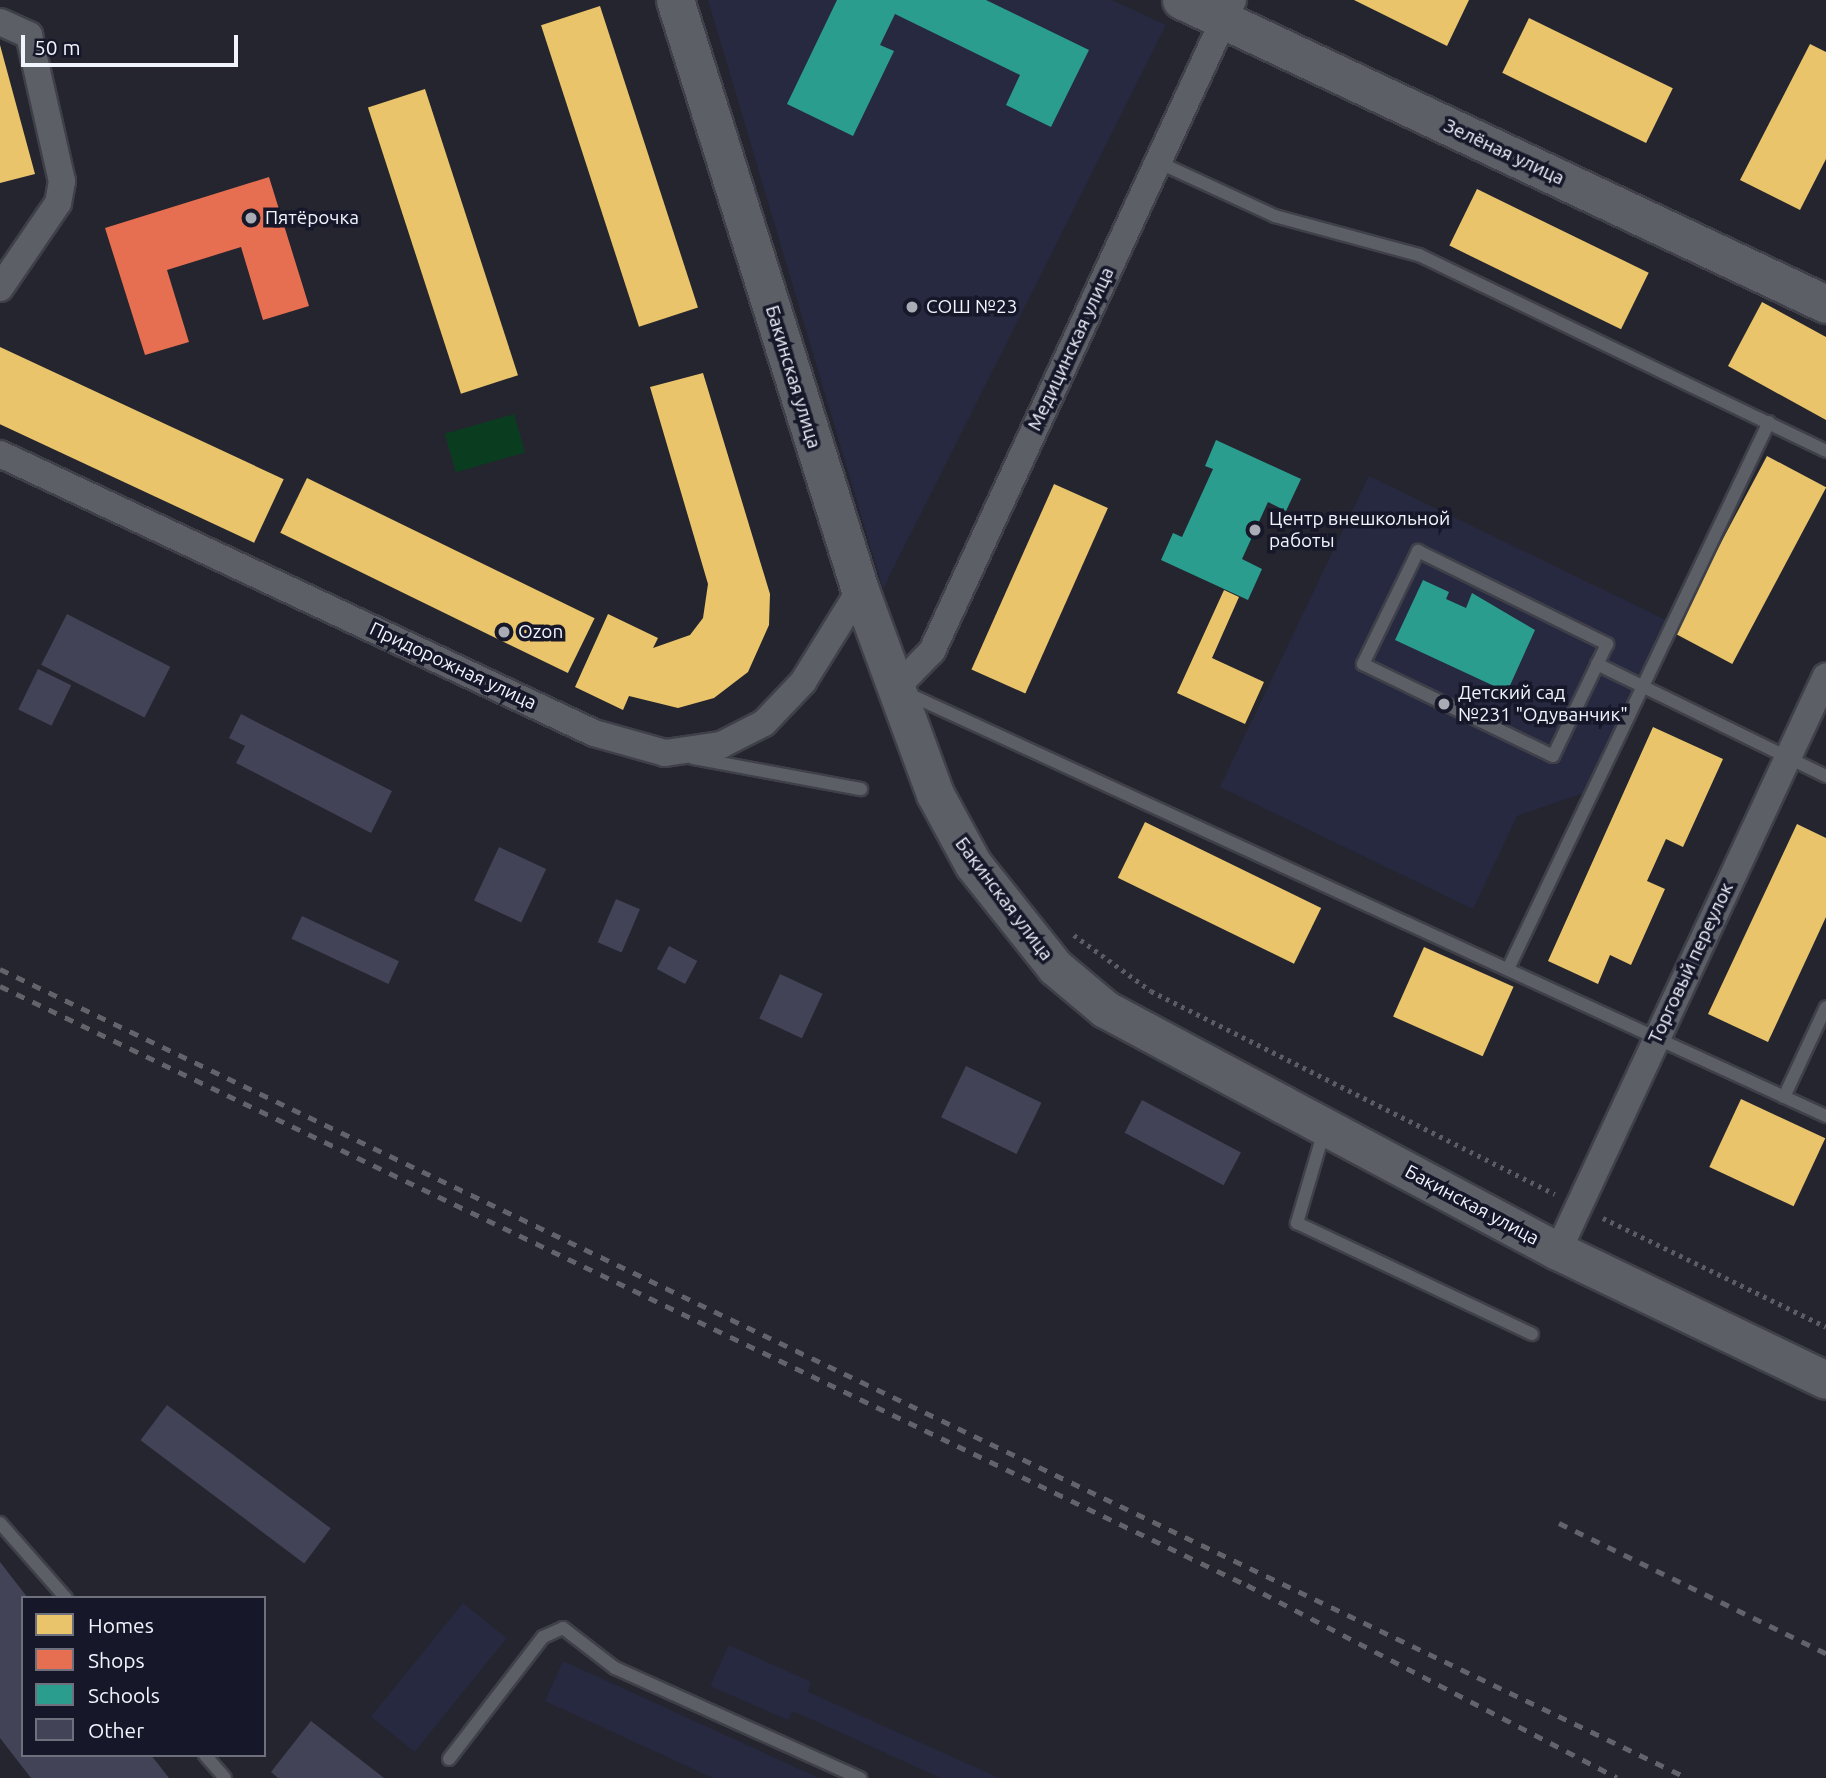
<!DOCTYPE html>
<meta charset="utf-8">
<style>
body{margin:0}
#map{position:relative;width:1826px;height:1778px;overflow:hidden;background:#24252f;font-family:Ubuntu,sans-serif}
div>[style]{position:absolute}
[style*='--x']{left:calc(var(--x)*1px);top:calc(var(--y)*1px);width:calc(var(--w)*1px);rotate:calc(var(--a)*1deg)}
.built>*{inset:0;background:#272940;transform-origin:0 0}
.green>*{inset:0;background:#0a3d20;transform-origin:0 0}
.homes>*{inset:0;background:#e9c46a;transform-origin:0 0}
.shops>*{inset:0;background:#e76f51}
.schools>*{inset:0;background:#2a9d8f}
.building>*{inset:0;background:#424356;transform-origin:0 0}
.path>*{height:4.5px;margin-top:-2.25px;transform-origin:0;background:repeating-linear-gradient(90deg,#5b5c65 0 3.5px,transparent 0 8.5px)}
.roads{filter:drop-shadow(2px 0 #3f4049) drop-shadow(-2px 0 #3f4049) drop-shadow(0 2px #3f4049) drop-shadow(0 -2px #3f4049)}
.lane>*{height:12px;margin:-6px;padding:0 6px;transform-origin:6px;border-radius:6px;background:#5d5f67}
.street>*{height:26px;margin:-13px;padding:0 13px;transform-origin:13px;border-radius:13px;background:#5d5f67}
.secondary>*{height:37px;margin:-18.5px;padding:0 18.5px;transform-origin:18.5px;border-radius:18.5px;background:#5d5f67}
.rail>*{height:5px;margin-top:-2.5px;transform-origin:0;background:repeating-linear-gradient(90deg,#62636b 0 9px,transparent 0 18px)}
.dots>*{width:19px;height:19px;translate:-50% -50%;box-sizing:border-box;border:4px solid #16182a;border-radius:50%}
span{translate:-50% -50%;white-space:nowrap;text-align:center;line-height:1.15;-webkit-text-stroke:7px #16182a;paint-order:stroke}
.street-label{font-size:19px;color:#f1f3fd}
.poi-label{font-size:19px;color:#f1f3fd}
.left{translate:0 -50%;text-align:left}
.legend{position:absolute;left:21px;top:1596px;width:245px;height:161px;box-sizing:border-box;background:#16182a;border:2px solid #6e707e;margin:0;padding:9px 12px;list-style:none;font-size:21px;color:#f1f3fd}
.legend li{display:flex;align-items:center;gap:14px;height:35px}
.legend b{width:35px;border:2px solid #6e707e}
.scale{position:absolute;left:21px;top:35px;width:217px;height:32px;box-sizing:border-box;border:4px solid #f1f3fd;border-top:0;padding-left:9px;font-size:21px;line-height:24px;white-space:nowrap;color:#f1f3fd;-webkit-text-stroke:5px #16182a;paint-order:stroke}
</style>
<div id="map">
<div class="built">
<div style="clip-path:polygon(708px 0,1112px 0,1166px 25px,883px 589px)"></div>
<div style="clip-path:polygon(1369px 476px,1668px 621px,1586px 792px,1517px 816px,1473px 909px,1220px 787px)"></div>
<div style="left:463px;top:1603px;width:56px;height:146px;rotate:39deg"></div>
<div style="clip-path:polygon(729px 1645px,811px 1682px,808px 1692px,999px 1778px,941px 1778px,793px 1711px,788px 1720px,710px 1686px)"></div>
<div style="clip-path:polygon(563px 1661px,819px 1778px,713px 1778px,545px 1701px)"></div>
</div>
<div class="green">
<div style="left:514px;top:414px;width:40px;height:72px;rotate:74deg"></div>
</div>
<div class="homes">
<div style="clip-path:polygon(1354px 0,1469px 0,1447px 46px)"></div>
<div style="left:600px;top:6px;width:317px;height:62px;rotate:72deg"></div>
<div style="left:1529px;top:18px;width:160px;height:61px;rotate:26deg"></div>
<div style="clip-path:polygon(1810px 44px,1826px 52px,1826px 159px,1800px 210px,1740px 180px)"></div>
<div style="clip-path:polygon(0 45px,35px 174px,0 183px)"></div>
<div style="left:425px;top:89px;width:301px;height:60px;rotate:72deg"></div>
<div style="left:1477px;top:189px;width:191px;height:63px;rotate:26deg"></div>
<div style="clip-path:polygon(1762px 302px,1826px 337px,1826px 420px,1728px 366px)"></div>
<div style="left:0;top:347px;width:313px;height:70px;rotate:25deg"></div>
<div style="clip-path:polygon(703px 373px,770px 594px,769px 625px,748px 672px,714px 698px,678px 708px,629px 696px,623px 710px,575px 687px,608px 614px,658px 638px,653px 648px,690px 635px,703px 618px,708px 584px,650px 387px)"></div>
<div style="left:1767px;top:456px;width:67px;height:200px;rotate:28deg"></div>
<div style="left:307px;top:478px;width:320px;height:61px;rotate:26deg"></div>
<div style="left:1054px;top:484px;width:59px;height:203px;rotate:24deg"></div>
<div style="clip-path:polygon(1224px 590px,1239px 597px,1212px 658px,1264px 682px,1245px 724px,1177px 693px)"></div>
<div style="clip-path:polygon(1653px 727px,1723px 759px,1683px 847px,1666px 839px,1647px 881px,1665px 889px,1631px 965px,1610px 955px,1598px 984px,1548px 961px)"></div>
<div style="left:1145px;top:822px;width:196px;height:62px;rotate:26deg"></div>
<div style="clip-path:polygon(1797px 824px,1826px 838px,1826px 917px,1768px 1042px,1708px 1014px)"></div>
<div style="left:1424px;top:947px;width:98px;height:76px;rotate:24deg"></div>
<div style="left:1741px;top:1099px;width:93px;height:75px;rotate:25deg"></div>
</div>
<div class="shops">
<div style="clip-path:polygon(269px 177px,309px 306px,263px 320px,241px 247px,167px 270px,189px 342px,145px 355px,105px 228px)"></div>
</div>
<div class="schools">
<div style="clip-path:polygon(837px 0,986px 0,1089px 50px,1051px 127px,1006px 105px,1020px 75px,895px 14px,880px 45px,894px 51px,853px 136px,787px 104px)"></div>
<div style="clip-path:polygon(1216px 440px,1301px 479px,1286px 511px,1268px 502px,1242px 559px,1262px 569px,1248px 600px,1161px 560px,1173px 533px,1182px 537px,1213px 469px,1205px 466px)"></div>
<div style="clip-path:polygon(1423px 580px,1449px 592px,1446px 599px,1466px 608px,1472px 593px,1535px 630px,1507px 692px,1395px 640px)"></div>
</div>
<div class="building">
<div style="left:67px;top:614px;width:116px;height:57px;rotate:27deg"></div>
<div style="left:38px;top:669px;width:37px;height:45px;rotate:26deg"></div>
<div style="clip-path:polygon(241px 714px,392px 791px,371px 833px,236px 763px,245px 746px,229px 738px)"></div>
<div style="left:499px;top:847px;width:52px;height:59px;rotate:25deg"></div>
<div style="left:616px;top:899px;width:26px;height:47px;rotate:23deg"></div>
<div style="left:302px;top:916px;width:107px;height:25px;rotate:25deg"></div>
<div style="left:669px;top:946px;width:32px;height:26px;rotate:28deg"></div>
<div style="left:780px;top:974px;width:47px;height:49px;rotate:25deg"></div>
<div style="left:966px;top:1066px;width:84px;height:57px;rotate:26deg"></div>
<div style="left:1142px;top:1100px;width:112px;height:37px;rotate:28deg"></div>
<div style="left:167px;top:1405px;width:205px;height:44px;rotate:37deg"></div>
<div style="clip-path:polygon(0 1562px,28px 1598px,23px 1598px,23px 1755px,151px 1755px,169px 1778px,31px 1778px,0 1738px)"></div>
<div style="clip-path:polygon(311px 1721px,384px 1778px,278px 1778px,271px 1772px)"></div>
</div>
<div class="path">
<div style="--x:1074;--y:935;--w:95;--a:36"></div>
<div style="--x:1151;--y:991;--w:452;--a:26.7"></div>
<div style="--x:1603;--y:1218;--w:248;--a:26"></div>
</div>
<div class="roads">
<div class="lane">
<div style="--x:1158;--y:162;--w:129;--a:24.8"></div>
<div style="--x:1275;--y:216;--w:149;--a:15.2"></div>
<div style="--x:1419;--y:255;--w:452;--a:25.7"></div>
<div style="--x:1418;--y:551;--w:211;--a:26.2"></div>
<div style="--x:1607;--y:644;--w:124;--a:115.7"></div>
<div style="--x:1553;--y:756;--w:211;--a:-154.2"></div>
<div style="--x:1363;--y:664;--w:126;--a:-64"></div>
<div style="--x:1597;--y:664;--w:255;--a:26.1"></div>
<div style="--x:904;--y:692;--w:1015;--a:24.7"></div>
<div style="--x:693;--y:758;--w:171;--a:10.5"></div>
<div style="--x:1508;--y:969;--w:606;--a:-64.49"></div>
<div style="--x:1784;--y:1097;--w:99;--a:-65"></div>
<div style="--x:1324;--y:1131;--w:96;--a:106.4"></div>
<div style="--x:1297;--y:1223;--w:260;--a:25.3"></div>
<div style="--x:0;--y:1523;--w:100;--a:48.7"></div>
<div style="--x:205;--y:1755;--w:30;--a:49"></div>
<div style="--x:449;--y:1759;--w:154;--a:-52.4"></div>
<div style="--x:543;--y:1637;--w:22;--a:-24"></div>
<div style="--x:563;--y:1628;--w:66;--a:37.6"></div>
<div style="--x:615;--y:1668;--w:269;--a:24.2"></div>
</div>
<div class="street">
<div style="--x:0;--y:22;--w:32;--a:24"></div>
<div style="--x:29;--y:35;--w:150;--a:77.3"></div>
<div style="--x:62;--y:181;--w:22;--a:100"></div>
<div style="--x:58;--y:203;--w:103;--a:124.3"></div>
<div style="--x:0;--y:454;--w:656;--a:25.16"></div>
<div style="--x:594;--y:733;--w:74;--a:15.7"></div>
<div style="--x:665;--y:753;--w:57;--a:-8.1"></div>
<div style="--x:721;--y:745;--w:48;--a:-27.1"></div>
<div style="--x:764;--y:723;--w:57;--a:-46.4"></div>
<div style="--x:803;--y:682;--w:108;--a:-58.2"></div>
<div style="--x:896;--y:688;--w:52;--a:-45.8"></div>
<div style="--x:932;--y:651;--w:717;--a:-65.19"></div>
<div style="--x:1558;--y:1251;--w:634;--a:-65.01"></div>
</div>
<div class="secondary">
<div style="--x:675;--y:0;--w:618;--a:72.59"></div>
<div style="--x:860;--y:590;--w:217;--a:69.8"></div>
<div style="--x:935;--y:794;--w:80;--a:61.5"></div>
<div style="--x:973;--y:864;--w:132;--a:51.5"></div>
<div style="--x:1055;--y:967;--w:65;--a:40"></div>
<div style="--x:1105;--y:1009;--w:203;--a:28.2"></div>
<div style="--x:1284;--y:1105;--w:310;--a:28.1"></div>
<div style="--x:1558;--y:1251;--w:297;--a:25.7"></div>
<div style="--x:1181;--y:0;--w:713;--a:25.24"></div>
</div>
</div>
<div class="rail">
<div style="--x:0;--y:969;--w:1872;--a:25.61"></div>
<div style="--x:0;--y:986;--w:1383;--a:25.66"></div>
<div style="--x:1247;--y:1585;--w:417;--a:27.5"></div>
<div style="--x:1559;--y:1523;--w:297;--a:26"></div>
</div>
<div class="dots">
<div style="left:251px;top:218px;background:#a9abb5"></div>
<div style="left:912px;top:307px;background:#a9abb5"></div>
<div style="left:1255px;top:530px;background:#a9abb5"></div>
<div style="left:504px;top:632px;background:#a9abb5"></div>
<div style="left:1444px;top:704px;background:#a9abb5"></div>
</div>
<div class="street-label">
<span style="left:1504px;top:152px;rotate:25deg">Зелёная улица</span>
<span style="left:1071px;top:349px;rotate:-65deg">Медицинская улица</span>
<span style="left:793px;top:377px;rotate:73deg">Бакинская улица</span>
<span style="left:453px;top:666px;rotate:25deg">Придорожная улица</span>
<span style="left:1004px;top:899px;rotate:53deg">Бакинская улица</span>
<span style="left:1691px;top:963px;rotate:-65deg">Торговый переулок</span>
<span style="left:1472px;top:1205px;rotate:28deg">Бакинская улица</span>
</div>
<div class="poi-label">
<span class="left" style="left:265px;top:218px">Пятёрочка</span>
<span class="left" style="left:926px;top:307px">СОШ №23</span>
<span class="left" style="left:1269px;top:530px">Центр внешкольной<br>работы</span>
<span class="left" style="left:518px;top:632px">Ozon</span>
<span class="left" style="left:1458px;top:704px">Детский сад<br>№231 "Одуванчик"</span>
</div>
<ul class="legend">
<li><b style="height:19px;background:#e9c46a"></b>Homes</li>
<li><b style="height:19px;background:#e76f51"></b>Shops</li>
<li><b style="height:19px;background:#2a9d8f"></b>Schools</li>
<li><b style="height:19px;background:#424356"></b>Other</li>
</ul>
<div class="scale">50 m</div>
</div>
